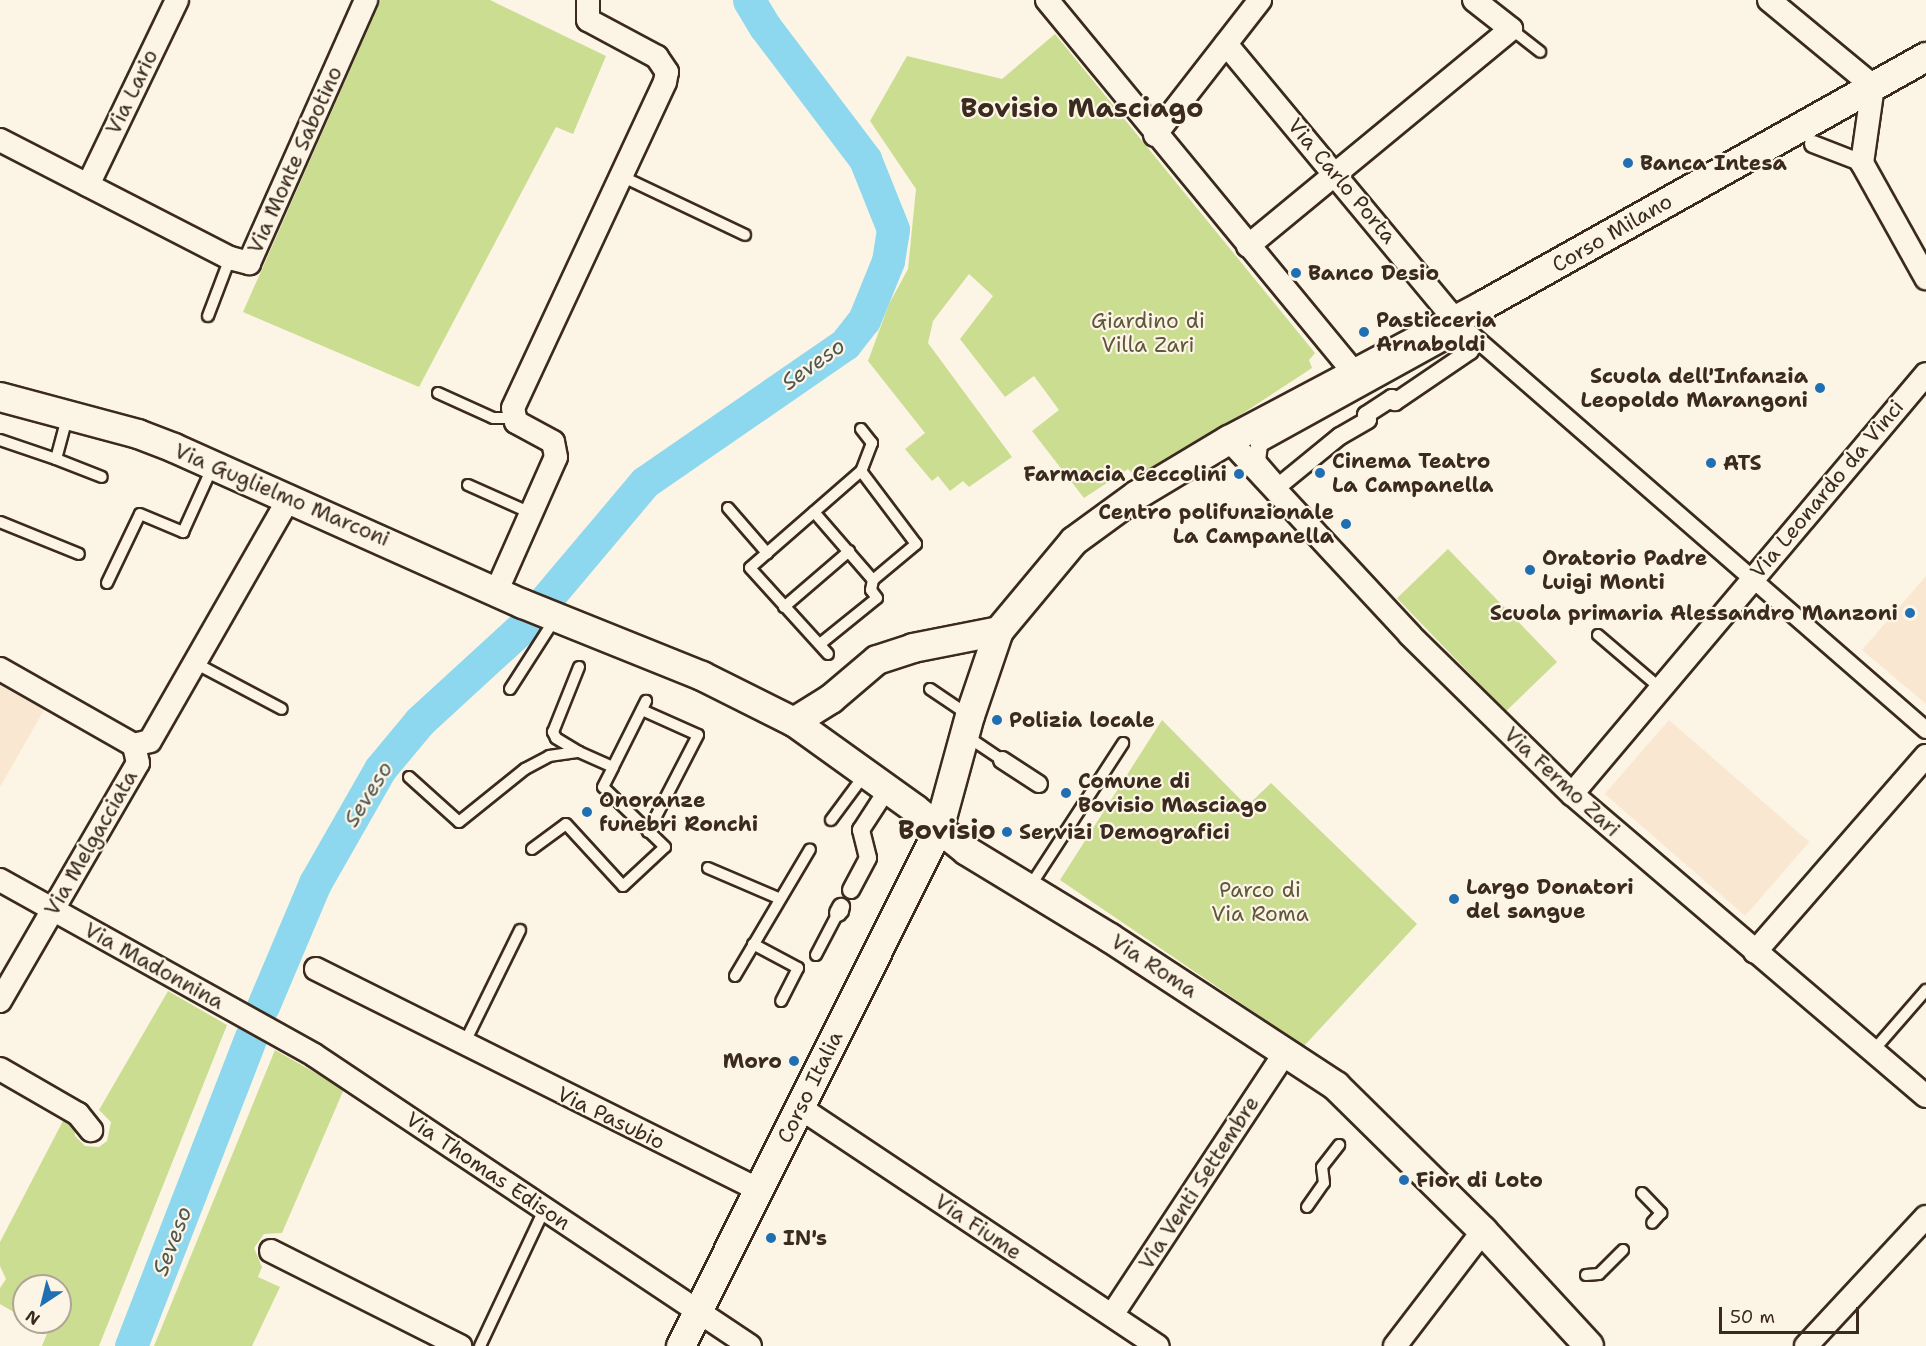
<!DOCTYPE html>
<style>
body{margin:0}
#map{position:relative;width:1926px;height:1346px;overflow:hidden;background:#fcf5e5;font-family:"Shantell Sans",sans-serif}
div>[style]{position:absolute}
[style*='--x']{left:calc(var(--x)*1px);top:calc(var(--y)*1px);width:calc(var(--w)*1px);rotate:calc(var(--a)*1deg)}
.built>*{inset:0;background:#f9e7d1;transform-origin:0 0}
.green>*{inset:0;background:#cbdd91;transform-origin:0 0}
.river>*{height:33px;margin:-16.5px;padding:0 16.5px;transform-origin:16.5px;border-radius:16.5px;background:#8dd8ee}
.roads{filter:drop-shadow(2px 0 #3b2a1e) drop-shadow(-2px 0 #3b2a1e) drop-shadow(0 2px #3b2a1e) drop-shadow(0 -2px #3b2a1e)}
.service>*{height:10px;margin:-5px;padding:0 5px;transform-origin:5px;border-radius:5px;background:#fcf5e5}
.pedestrian>*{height:16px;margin:-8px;padding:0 8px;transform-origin:8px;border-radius:8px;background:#fcf5e5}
.minor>*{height:22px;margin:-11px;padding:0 11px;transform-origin:11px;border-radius:11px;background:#fcf5e5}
.tertiary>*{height:28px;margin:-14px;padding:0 14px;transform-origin:14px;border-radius:14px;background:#fcf5e5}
.dots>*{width:16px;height:16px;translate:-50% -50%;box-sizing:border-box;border:3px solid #fcf5e5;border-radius:50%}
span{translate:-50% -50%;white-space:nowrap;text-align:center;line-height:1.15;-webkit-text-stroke:4.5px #fcf5e5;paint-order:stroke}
.street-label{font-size:21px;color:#3b2a1e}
.poi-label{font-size:21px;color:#3b2a1e;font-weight:700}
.left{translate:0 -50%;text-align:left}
.right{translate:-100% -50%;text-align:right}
.park-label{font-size:21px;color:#5f573b}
.water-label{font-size:22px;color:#505652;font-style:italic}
.district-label{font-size:27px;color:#3b2a1e;font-weight:700}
.north{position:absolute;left:12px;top:1274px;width:60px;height:60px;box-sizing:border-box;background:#fcf5e5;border:2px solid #afa495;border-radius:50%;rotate:215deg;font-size:16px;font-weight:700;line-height:24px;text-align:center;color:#3b2a1e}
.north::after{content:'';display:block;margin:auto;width:21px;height:27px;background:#1f6fb2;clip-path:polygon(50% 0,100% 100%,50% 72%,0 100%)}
.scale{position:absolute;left:1719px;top:1307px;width:140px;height:27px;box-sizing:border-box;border:3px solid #3b2a1e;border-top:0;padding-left:8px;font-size:18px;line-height:21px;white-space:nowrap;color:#3b2a1e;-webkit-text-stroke:4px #fcf5e5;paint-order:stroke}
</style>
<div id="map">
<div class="built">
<div style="clip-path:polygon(1926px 576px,1926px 704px,1862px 650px)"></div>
<div style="clip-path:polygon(0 685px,44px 710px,0 787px)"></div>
<div style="left:1669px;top:720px;width:186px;height:98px;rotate:41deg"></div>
</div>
<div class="green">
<div style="clip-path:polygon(381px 0,490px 0,606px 56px,573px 134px,556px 127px,419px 387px,243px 312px)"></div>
<div style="clip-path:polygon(1055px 34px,1315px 353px,1309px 360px,1312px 368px,1140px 481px,1128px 469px,1084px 498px,1032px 431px,1059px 410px,1034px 376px,1005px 397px,960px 339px,993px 296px,969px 274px,933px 321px,928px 343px,1012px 457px,969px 487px,963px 481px,950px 491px,938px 476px,932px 481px,905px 449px,925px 433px,868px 361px,889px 304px,908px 269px,916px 189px,870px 121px,907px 56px,1002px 79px)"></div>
<div style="left:1448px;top:549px;width:157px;height:71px;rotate:46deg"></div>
<div style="clip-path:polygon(1162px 720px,1247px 806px,1271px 783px,1417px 924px,1304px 1046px,1060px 880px)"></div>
<div style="clip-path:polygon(168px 991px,227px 1025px,99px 1346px,42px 1346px,48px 1331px,32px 1322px,60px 1322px,60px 1286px,24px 1286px,24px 1318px,0 1304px,0 1288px,6px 1279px,0 1266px,0 1242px,65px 1117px,74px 1121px,75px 1136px,85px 1146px,99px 1147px,107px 1141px,111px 1122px,99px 1110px)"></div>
<div style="clip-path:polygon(275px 1050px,344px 1089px,282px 1233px,264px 1234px,254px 1248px,262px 1267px,258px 1277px,280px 1287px,252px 1346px,154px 1346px)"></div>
</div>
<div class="river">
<div style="--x:543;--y:603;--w:158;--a:-49.9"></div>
<div style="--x:645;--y:482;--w:243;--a:-34.6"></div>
<div style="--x:845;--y:344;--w:31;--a:-52"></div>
<div style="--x:864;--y:320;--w:64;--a:-67.9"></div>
<div style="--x:888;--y:261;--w:32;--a:-81"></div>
<div style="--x:893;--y:229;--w:75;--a:-111.8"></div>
<div style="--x:865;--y:159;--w:166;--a:-127.1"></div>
<div style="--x:765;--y:27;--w:31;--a:-121"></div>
<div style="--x:263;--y:1006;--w:134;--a:-67.1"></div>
<div style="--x:315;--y:883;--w:131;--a:-60.3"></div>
<div style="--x:380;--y:769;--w:62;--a:-50.2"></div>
<div style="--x:420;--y:721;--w:148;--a:-42.5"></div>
<div style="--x:131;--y:1346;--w:332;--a:-68.8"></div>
</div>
<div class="roads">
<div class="service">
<div style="--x:1511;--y:29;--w:37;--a:38"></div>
<div style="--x:623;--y:177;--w:135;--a:25.4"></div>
<div style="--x:208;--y:316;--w:62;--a:-69.2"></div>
<div style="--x:438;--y:393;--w:60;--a:24.4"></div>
<div style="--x:493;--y:418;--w:21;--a:0"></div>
<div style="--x:861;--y:429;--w:18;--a:52"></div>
<div style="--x:872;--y:443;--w:30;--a:111"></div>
<div style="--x:0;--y:440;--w:59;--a:18.7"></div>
<div style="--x:56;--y:459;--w:42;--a:-75"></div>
<div style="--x:56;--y:459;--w:49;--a:21.4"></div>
<div style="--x:468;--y:485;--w:69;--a:24"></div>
<div style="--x:728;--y:508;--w:60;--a:49.1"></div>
<div style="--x:814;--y:512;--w:90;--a:49.1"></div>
<div style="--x:0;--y:522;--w:85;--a:22.1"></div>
<div style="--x:107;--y:583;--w:76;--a:-64.4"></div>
<div style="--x:140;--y:514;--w:47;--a:22.7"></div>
<div style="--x:183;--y:532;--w:70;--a:-65.6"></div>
<div style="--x:784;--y:607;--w:86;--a:-40.7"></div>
<div style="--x:1598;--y:635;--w:82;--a:40.5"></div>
<div style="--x:820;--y:644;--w:73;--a:-38.9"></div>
<div style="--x:877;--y:598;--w:10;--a:-127"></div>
<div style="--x:871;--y:590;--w:10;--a:-79"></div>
<div style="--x:873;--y:580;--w:56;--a:-39.9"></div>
<div style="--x:916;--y:544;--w:91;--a:-127"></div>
<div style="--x:861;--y:471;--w:147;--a:138.9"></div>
<div style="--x:750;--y:568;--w:116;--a:47.8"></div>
<div style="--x:195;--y:663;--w:98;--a:27.9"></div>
<div style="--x:510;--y:689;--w:83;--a:-57.3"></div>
<div style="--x:930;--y:689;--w:48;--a:34"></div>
<div style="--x:642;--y:710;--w:61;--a:24.1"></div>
<div style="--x:698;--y:735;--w:109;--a:117.3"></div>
<div style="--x:965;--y:735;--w:45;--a:34"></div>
<div style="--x:579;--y:752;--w:27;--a:-149"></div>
<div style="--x:556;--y:738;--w:7;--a:-117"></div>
<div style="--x:553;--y:732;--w:70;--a:-68.2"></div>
<div style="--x:409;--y:777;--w:67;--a:42"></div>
<div style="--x:459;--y:822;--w:85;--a:-38.8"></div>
<div style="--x:525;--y:769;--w:27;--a:-28"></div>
<div style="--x:549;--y:756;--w:30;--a:-8"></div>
<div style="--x:579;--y:752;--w:37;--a:24"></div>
<div style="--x:613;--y:767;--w:74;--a:-63.4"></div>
<div style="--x:831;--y:820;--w:57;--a:-53.5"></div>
<div style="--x:532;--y:849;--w:42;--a:-36.3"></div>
<div style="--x:566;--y:824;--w:84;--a:47.4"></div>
<div style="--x:623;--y:886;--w:57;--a:-42.9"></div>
<div style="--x:665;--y:847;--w:86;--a:-135.9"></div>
<div style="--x:603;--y:787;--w:22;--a:-63"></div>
<div style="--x:708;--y:868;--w:76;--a:23.2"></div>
<div style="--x:1029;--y:888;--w:173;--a:-57"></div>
<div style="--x:753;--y:944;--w:51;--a:28.1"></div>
<div style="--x:798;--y:968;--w:37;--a:117"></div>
<div style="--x:816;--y:955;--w:47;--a:-62.4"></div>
<div style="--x:838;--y:913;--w:5;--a:-11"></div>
<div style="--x:735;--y:976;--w:147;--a:-59.4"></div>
<div style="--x:464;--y:1044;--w:127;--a:-63.8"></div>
<div style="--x:1873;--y:1051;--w:81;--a:-49"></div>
<div style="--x:1642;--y:1193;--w:28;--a:46"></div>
<div style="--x:1661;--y:1213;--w:13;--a:132"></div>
<div style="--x:1307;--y:1207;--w:29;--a:-55"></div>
<div style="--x:1324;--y:1183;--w:16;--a:-97"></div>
<div style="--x:1322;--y:1167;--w:28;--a:-52"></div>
<div style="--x:1586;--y:1275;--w:13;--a:-4"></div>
<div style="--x:1599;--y:1274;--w:34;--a:-45"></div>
<div style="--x:480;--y:1346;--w:153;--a:-64.8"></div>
</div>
<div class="pedestrian">
<div style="--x:1813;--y:144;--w:53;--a:21.2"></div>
<div style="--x:1456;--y:321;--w:623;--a:41.03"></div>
<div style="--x:1456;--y:338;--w:19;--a:43"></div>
<div style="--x:1470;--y:351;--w:91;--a:145.8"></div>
<div style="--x:1395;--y:402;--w:5;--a:-127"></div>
<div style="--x:1392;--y:398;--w:31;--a:147"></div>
<div style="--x:1366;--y:415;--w:5;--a:68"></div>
<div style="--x:1368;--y:420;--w:32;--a:150"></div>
<div style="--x:1340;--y:436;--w:79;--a:140.7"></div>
<div style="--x:1279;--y:486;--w:33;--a:-131"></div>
<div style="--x:1257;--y:461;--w:17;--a:-83"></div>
<div style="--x:1259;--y:444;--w:211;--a:-28.9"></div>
<div style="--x:1444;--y:342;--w:13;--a:-18"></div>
<div style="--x:1002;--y:760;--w:44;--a:33"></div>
<div style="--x:851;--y:890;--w:36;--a:-62"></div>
<div style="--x:868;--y:858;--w:29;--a:-104"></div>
<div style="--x:861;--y:830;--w:38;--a:-57"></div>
<div style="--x:838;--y:913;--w:7;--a:-63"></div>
</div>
<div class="minor">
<div style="--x:1047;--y:0;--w:483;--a:50.5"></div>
<div style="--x:1769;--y:0;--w:135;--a:39.6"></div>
<div style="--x:1873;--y:86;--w:78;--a:98.1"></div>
<div style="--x:1862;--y:163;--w:132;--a:60.9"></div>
<div style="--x:1226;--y:44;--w:360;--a:50.3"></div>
<div style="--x:1155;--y:135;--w:171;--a:-52.1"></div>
<div style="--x:0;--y:140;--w:259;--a:27.2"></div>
<div style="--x:230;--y:258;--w:20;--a:15"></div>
<div style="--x:249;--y:263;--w:288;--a:-66"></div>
<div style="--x:88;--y:185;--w:205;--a:-64.3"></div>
<div style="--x:1248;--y:246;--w:341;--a:-39.5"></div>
<div style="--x:1511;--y:29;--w:47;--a:-141.9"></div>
<div style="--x:1229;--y:440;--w:266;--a:47.1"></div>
<div style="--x:1410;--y:635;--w:227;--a:44.5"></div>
<div style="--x:1572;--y:794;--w:465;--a:40.5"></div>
<div style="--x:497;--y:590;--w:145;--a:-66.1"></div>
<div style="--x:556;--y:457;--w:15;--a:-101"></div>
<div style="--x:553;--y:442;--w:42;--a:-151.6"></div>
<div style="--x:516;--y:422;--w:14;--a:-102"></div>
<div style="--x:513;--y:408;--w:360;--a:-65"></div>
<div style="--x:665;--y:82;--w:10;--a:-79"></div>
<div style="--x:667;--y:72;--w:18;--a:-124"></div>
<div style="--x:657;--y:57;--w:78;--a:-151.8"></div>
<div style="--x:588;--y:20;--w:20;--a:-90"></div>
<div style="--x:0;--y:669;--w:154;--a:29.6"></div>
<div style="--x:134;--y:745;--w:16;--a:-14"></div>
<div style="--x:150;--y:741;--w:281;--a:-60.2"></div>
<div style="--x:1572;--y:794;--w:549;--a:-49.87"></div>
<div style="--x:0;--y:880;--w:359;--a:29.1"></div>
<div style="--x:314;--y:1055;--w:524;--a:33.72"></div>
<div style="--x:1755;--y:952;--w:260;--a:-48.9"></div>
<div style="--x:316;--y:969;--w:495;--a:26.5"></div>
<div style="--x:0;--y:1001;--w:275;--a:-59.9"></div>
<div style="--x:138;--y:763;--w:18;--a:-103"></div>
<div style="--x:0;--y:1069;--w:90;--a:30"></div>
<div style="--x:78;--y:1114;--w:21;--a:51"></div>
<div style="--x:799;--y:1107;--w:431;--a:33.7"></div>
<div style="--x:271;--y:1251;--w:212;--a:26.7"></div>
<div style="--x:1112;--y:1315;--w:316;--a:-56.6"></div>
<div style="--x:1395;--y:1346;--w:145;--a:-52.6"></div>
<div style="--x:1806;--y:1346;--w:176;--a:-47.1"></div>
</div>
<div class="tertiary">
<div style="--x:0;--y:397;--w:143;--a:15"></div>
<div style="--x:138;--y:434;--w:39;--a:21"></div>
<div style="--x:174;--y:448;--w:382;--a:24.1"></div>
<div style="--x:523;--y:604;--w:193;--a:21.9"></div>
<div style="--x:702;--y:676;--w:103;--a:26.6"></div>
<div style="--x:794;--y:722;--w:149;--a:35.7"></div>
<div style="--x:915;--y:809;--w:67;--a:38.9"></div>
<div style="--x:967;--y:851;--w:167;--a:31.3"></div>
<div style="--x:1110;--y:938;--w:270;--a:33.2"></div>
<div style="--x:1336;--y:1086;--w:206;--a:44.6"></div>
<div style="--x:1483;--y:1231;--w:156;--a:47.3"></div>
<div style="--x:794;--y:722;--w:44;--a:-31.9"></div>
<div style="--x:831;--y:699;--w:60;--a:-40.3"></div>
<div style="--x:877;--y:660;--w:38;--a:-18"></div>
<div style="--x:913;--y:648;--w:88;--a:-11.2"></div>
<div style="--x:681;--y:1346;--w:578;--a:-63.48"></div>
<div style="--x:939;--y:829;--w:117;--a:-74.7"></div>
<div style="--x:970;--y:716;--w:90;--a:-71.2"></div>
<div style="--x:999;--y:631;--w:117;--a:-50.2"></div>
<div style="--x:1074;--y:541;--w:78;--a:-36.1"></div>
<div style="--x:1137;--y:495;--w:107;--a:-30.9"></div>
<div style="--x:1229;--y:440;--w:286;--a:-27.9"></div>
<div style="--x:1482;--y:306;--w:509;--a:-29.28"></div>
</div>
</div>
<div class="dots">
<div style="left:1628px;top:163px;background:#1f6fb2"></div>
<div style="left:1296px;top:273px;background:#1f6fb2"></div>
<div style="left:1364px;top:332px;background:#1f6fb2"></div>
<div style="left:1820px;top:388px;background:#1f6fb2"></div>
<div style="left:1711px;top:463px;background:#1f6fb2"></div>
<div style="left:1320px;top:473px;background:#1f6fb2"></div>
<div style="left:1239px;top:474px;background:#1f6fb2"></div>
<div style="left:1346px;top:524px;background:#1f6fb2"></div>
<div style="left:1530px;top:570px;background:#1f6fb2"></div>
<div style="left:1910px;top:613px;background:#1f6fb2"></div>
<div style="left:997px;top:720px;background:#1f6fb2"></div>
<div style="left:1066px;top:793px;background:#1f6fb2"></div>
<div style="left:587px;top:812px;background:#1f6fb2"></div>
<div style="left:1007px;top:832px;background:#1f6fb2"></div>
<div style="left:1454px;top:899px;background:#1f6fb2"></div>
<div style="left:794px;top:1061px;background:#1f6fb2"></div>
<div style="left:1404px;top:1180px;background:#1f6fb2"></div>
<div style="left:771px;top:1238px;background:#1f6fb2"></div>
</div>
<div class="street-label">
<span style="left:132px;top:92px;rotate:-64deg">Via Lario</span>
<span style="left:295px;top:160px;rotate:-66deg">Via Monte Sabotino</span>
<span style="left:1342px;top:181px;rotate:50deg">Via Carlo Porta</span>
<span style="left:1612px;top:233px;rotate:-30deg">Corso Milano</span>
<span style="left:1827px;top:489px;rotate:-50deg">Via Leonardo da Vinci</span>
<span style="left:282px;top:495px;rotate:23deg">Via Guglielmo Marconi</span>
<span style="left:1562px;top:782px;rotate:43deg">Via Fermo Zari</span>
<span style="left:91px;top:843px;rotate:-60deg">Via Melgacciata</span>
<span style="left:154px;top:966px;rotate:29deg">Via Madonnina</span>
<span style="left:1154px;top:966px;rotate:33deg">Via Roma</span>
<span style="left:810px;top:1087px;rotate:-64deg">Corso Italia</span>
<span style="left:611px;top:1118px;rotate:26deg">Via Pasubio</span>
<span style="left:488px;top:1171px;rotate:34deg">Via Thomas Edison</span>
<span style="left:1199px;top:1183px;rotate:-57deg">Via Venti Settembre</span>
<span style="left:978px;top:1227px;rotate:34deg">Via Fiume</span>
</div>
<div class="poi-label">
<span class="left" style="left:1640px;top:163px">Banca Intesa</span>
<span class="left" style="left:1308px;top:273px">Banco Desio</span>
<span class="left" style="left:1376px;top:332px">Pasticceria<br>Arnaboldi</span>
<span class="right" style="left:1808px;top:388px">Scuola dell'Infanzia<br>Leopoldo Marangoni</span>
<span class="left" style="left:1332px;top:473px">Cinema Teatro<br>La Campanella</span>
<span class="left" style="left:1723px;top:463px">ATS</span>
<span class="right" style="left:1227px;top:474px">Farmacia Ceccolini</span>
<span class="right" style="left:1334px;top:524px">Centro polifunzionale<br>La Campanella</span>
<span class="left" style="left:1542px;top:570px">Oratorio Padre<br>Luigi Monti</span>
<span class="right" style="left:1898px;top:613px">Scuola primaria Alessandro Manzoni</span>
<span class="left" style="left:1009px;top:720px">Polizia locale</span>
<span class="left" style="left:1078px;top:793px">Comune di<br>Bovisio Masciago</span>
<span class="left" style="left:599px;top:812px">Onoranze<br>funebri Ronchi</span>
<span class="left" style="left:1019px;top:832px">Servizi Demografici</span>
<span class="left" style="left:1466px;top:899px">Largo Donatori<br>del sangue</span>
<span class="right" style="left:782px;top:1061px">Moro</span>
<span class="left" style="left:1416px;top:1180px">Fior di Loto</span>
<span class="left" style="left:783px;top:1238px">IN's</span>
</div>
<div class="park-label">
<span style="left:1148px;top:333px">Giardino di<br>Villa Zari</span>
<span style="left:1260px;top:902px">Parco di<br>Via Roma</span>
</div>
<div class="water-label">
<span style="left:813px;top:364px;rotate:-36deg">Seveso</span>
<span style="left:368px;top:794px;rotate:-58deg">Seveso</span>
<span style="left:172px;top:1241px;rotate:-69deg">Seveso</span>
</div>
<div class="district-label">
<span style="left:1082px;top:108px">Bovisio Masciago</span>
<span style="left:947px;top:830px">Bovisio</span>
</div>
<div class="north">N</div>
<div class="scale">50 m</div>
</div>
